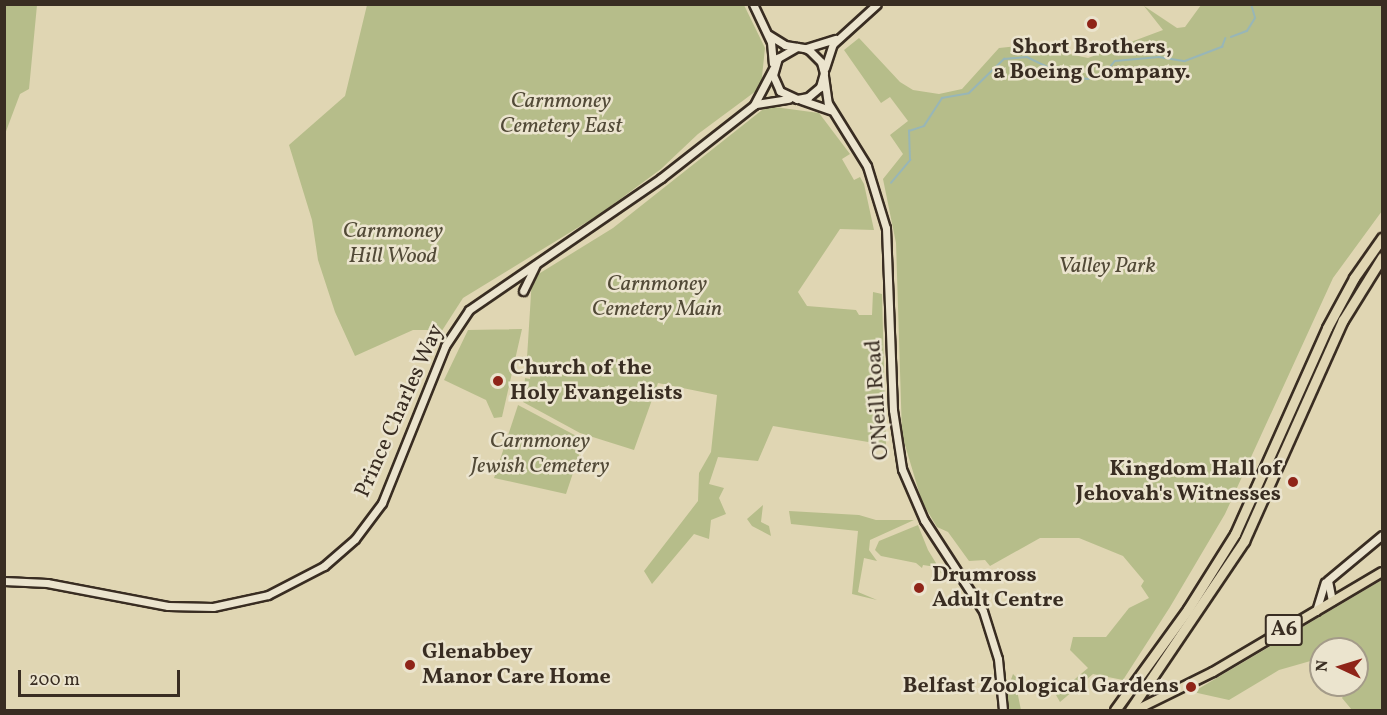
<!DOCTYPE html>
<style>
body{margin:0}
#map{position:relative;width:1387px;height:715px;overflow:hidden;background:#e0d6b3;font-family:Vollkorn,serif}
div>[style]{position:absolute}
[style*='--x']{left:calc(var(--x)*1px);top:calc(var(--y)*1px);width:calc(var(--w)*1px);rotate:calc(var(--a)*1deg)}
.green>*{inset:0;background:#b6bd8a}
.stream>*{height:1.5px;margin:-0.75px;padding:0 0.75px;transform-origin:0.75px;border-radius:0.75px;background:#98b6b7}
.roads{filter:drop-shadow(2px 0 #392d22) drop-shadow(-2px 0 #392d22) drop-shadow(0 2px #392d22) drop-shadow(0 -2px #392d22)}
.secondary>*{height:7px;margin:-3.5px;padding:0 3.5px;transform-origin:3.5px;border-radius:3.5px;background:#ebe4ce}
.primary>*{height:8px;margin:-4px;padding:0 4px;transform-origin:4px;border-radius:4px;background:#e0d6b3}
.highway>*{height:9px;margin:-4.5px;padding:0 4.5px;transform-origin:4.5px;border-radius:4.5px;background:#e0d6b3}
.dots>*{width:16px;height:16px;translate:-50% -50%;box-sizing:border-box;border:3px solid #ebe4ce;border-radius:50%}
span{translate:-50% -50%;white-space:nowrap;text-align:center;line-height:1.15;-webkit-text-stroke:5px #ebe4ce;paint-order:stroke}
.shield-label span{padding:2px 4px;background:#ebe4ce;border:2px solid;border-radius:4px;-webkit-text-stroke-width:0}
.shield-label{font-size:21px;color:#392d22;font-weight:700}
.poi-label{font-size:22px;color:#392d22;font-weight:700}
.left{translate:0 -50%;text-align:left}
.right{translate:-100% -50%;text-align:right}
.park-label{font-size:22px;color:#524a37;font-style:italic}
.street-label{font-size:22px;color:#392d22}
.frame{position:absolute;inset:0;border:6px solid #392d22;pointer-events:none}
.north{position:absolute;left:1309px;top:637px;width:60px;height:60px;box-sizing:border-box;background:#ebe4ce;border:2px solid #a49b89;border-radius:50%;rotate:274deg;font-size:16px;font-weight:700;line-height:24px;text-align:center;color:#392d22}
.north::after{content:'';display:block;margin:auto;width:21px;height:27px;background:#8f2418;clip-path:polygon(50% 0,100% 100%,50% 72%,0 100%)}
.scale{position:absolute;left:18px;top:670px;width:162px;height:27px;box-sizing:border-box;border:3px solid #392d22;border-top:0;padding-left:8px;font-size:18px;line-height:21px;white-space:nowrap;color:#392d22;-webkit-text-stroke:4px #ebe4ce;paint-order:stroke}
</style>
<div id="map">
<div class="green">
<div style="clip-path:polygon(5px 4px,37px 5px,29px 89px,20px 94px,5px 134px)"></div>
<div style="clip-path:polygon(367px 5px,744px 5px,765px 48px,761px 86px,759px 84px,756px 91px,698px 134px,661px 169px,600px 214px,463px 298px,436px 340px,429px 339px,428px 330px,413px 330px,355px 356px,335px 312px,318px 260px,312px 220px,289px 145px,345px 96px)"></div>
<div style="clip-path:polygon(1201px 5px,1382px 5px,1382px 211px,1333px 278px,1225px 514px,1170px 607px,1123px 680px,1093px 674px,1060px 702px,1056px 695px,1088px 668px,1070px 650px,1073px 637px,1106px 637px,1129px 608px,1149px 598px,1141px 586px,1144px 581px,1123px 556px,1079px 538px,1040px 538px,990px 566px,985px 560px,969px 561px,948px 532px,937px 527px,922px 502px,902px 435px,896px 243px,883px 179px,903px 154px,890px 135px,908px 121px,890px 97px,881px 103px,844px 50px,859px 38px,900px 82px,913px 90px,939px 94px,962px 89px,999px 48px,1027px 45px,1088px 58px,1163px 30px,1144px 6px,1177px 28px,1185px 27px)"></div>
<div style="clip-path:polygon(767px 106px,819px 113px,850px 154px,842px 159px,854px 180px,860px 177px,864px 184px,874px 230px,840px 229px,798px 292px,807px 306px,856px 310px,859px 315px,872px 315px,873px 292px,882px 294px,886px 445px,773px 426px,758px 461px,718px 457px,709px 484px,724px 488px,719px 498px,726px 514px,711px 520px,709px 539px,694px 534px,652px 584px,644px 571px,698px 501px,699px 473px,711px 452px,717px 395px,658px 383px,634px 450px,580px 433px,523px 402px,525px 378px,530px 379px,533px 360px,527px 358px,532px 278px,613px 228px)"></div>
<div style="clip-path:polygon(522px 329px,502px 417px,494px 418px,486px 400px,444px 380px,468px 330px)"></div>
<div style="clip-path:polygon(518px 405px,584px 440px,566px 494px,494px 478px)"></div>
<div style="clip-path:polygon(763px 505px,761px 522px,769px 526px,771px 536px,752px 526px,747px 519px)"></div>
<div style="clip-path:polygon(789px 511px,859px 515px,876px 520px,914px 520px,870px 540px,869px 550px,877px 561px,864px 558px,858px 592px,877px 600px,852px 594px,858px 531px,791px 524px)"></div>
<div style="clip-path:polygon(918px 525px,928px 550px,942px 573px,936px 574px,936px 567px,923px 565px,922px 568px,916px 563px,881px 556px,875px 550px,879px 541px)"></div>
<div style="clip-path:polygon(1382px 580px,1382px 710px,1352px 710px,1342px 698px,1350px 685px,1357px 685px,1357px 675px,1365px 661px,1357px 649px,1321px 649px,1321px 658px,1279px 670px,1229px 700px,1193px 692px)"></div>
<div style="clip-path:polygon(1013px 674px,1019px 680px,1015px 681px,1021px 710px,1007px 710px,1005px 677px,1009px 685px)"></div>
</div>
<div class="stream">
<div style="--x:1231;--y:37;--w:17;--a:-21"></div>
<div style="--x:1247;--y:31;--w:15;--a:-58"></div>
<div style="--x:1255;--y:18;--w:15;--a:-106"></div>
<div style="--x:891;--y:183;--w:30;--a:-50"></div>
<div style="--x:910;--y:160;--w:29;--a:-92"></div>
<div style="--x:909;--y:131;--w:16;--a:-18"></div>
<div style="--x:924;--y:126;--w:33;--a:-57"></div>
<div style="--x:942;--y:98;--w:27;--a:-10"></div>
<div style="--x:969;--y:93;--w:49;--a:-44.2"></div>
<div style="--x:1004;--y:59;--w:23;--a:-5"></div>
<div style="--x:1027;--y:57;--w:44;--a:25.4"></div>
<div style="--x:1067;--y:76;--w:21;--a:8"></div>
<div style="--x:1088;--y:79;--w:19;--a:-21"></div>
<div style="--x:1106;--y:72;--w:14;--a:-51"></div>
<div style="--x:1115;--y:61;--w:44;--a:-5.2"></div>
<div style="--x:1159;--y:57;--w:26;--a:9"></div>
<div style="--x:1185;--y:61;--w:40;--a:-21"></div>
<div style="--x:1222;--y:47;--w:9;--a:-69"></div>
</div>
<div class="roads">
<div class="secondary">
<div style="--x:753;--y:4;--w:42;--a:64.7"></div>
<div style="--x:771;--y:42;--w:21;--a:85"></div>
<div style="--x:769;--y:35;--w:19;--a:32"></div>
<div style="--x:785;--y:45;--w:19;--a:9"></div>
<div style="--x:804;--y:48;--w:5;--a:22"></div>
<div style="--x:809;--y:50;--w:17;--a:45"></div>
<div style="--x:821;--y:62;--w:11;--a:75"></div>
<div style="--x:824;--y:73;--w:15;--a:106"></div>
<div style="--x:820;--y:87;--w:16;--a:140"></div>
<div style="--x:808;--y:97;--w:11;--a:170"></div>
<div style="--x:797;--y:99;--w:19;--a:-155"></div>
<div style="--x:780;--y:91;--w:17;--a:-114"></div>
<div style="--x:773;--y:75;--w:18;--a:-74"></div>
<div style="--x:778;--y:58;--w:22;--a:-30"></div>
<div style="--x:806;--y:48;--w:31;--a:-17"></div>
<div style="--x:825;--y:68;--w:25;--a:-72"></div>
<div style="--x:833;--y:44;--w:59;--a:-42.3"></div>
<div style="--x:824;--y:76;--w:27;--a:82"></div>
<div style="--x:828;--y:103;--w:74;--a:58.2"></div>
<div style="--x:867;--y:166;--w:65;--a:73"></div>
<div style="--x:886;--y:228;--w:182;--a:87.8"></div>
<div style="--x:893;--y:410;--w:60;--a:81.3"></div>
<div style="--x:902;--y:469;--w:56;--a:66.7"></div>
<div style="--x:924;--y:520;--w:108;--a:57"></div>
<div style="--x:983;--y:611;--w:50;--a:72.6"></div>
<div style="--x:998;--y:659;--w:51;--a:84.4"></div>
<div style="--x:801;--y:100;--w:31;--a:19"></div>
<div style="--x:756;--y:104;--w:33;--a:-9"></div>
<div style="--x:523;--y:291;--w:28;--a:-64"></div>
<div style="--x:4;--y:581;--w:43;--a:2.7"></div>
<div style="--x:47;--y:583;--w:123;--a:10.8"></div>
<div style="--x:168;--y:606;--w:45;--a:1.3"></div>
<div style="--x:213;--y:607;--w:56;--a:-12.3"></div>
<div style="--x:268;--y:595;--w:63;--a:-27.4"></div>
<div style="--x:324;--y:566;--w:41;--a:-41.1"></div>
<div style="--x:355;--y:539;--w:45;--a:-53.1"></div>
<div style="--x:382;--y:503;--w:169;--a:-68.1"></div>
<div style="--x:445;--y:346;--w:43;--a:-56.3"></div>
<div style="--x:469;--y:310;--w:233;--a:-34.5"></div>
<div style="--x:661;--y:178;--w:118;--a:-38.1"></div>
<div style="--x:754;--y:105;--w:41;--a:-62.2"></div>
<div style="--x:1332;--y:601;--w:21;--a:-101"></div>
<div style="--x:1328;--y:580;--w:70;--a:-39.8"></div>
<div style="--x:1316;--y:611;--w:30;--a:-73"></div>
</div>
<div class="primary">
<div style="--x:1136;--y:710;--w:86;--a:-26.3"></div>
<div style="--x:1213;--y:672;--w:196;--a:-30.6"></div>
</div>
<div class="highway">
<div style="--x:1115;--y:710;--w:125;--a:-54.1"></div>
<div style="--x:1188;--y:609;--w:89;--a:-57.9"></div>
<div style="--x:1235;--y:534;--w:226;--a:-65.9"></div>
<div style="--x:1327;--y:328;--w:57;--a:-61.6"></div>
<div style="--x:1354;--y:278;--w:49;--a:-55"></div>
<div style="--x:1130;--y:710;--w:204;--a:-56"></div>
<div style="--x:1244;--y:541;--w:242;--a:-65.9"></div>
<div style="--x:1343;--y:320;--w:74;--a:-58.2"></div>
</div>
</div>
<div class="dots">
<div style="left:1092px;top:24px;background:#8f2418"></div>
<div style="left:498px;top:381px;background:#8f2418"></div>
<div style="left:1293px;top:482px;background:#8f2418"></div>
<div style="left:919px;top:588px;background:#8f2418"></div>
<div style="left:410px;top:665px;background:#8f2418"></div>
<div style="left:1191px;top:687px;background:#8f2418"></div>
</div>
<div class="shield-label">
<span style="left:1284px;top:630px">A6</span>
</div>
<div class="poi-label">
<span style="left:1092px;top:60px">Short Brothers,<br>a Boeing Company.</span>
<span class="left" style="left:510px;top:381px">Church of the<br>Holy Evangelists</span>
<span class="right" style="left:1281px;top:482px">Kingdom Hall of<br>Jehovah's Witnesses</span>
<span class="left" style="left:932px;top:588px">Drumross<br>Adult Centre</span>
<span class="left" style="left:422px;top:665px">Glenabbey<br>Manor Care Home</span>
<span class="right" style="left:1179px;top:687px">Belfast Zoological Gardens</span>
</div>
<div class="park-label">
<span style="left:561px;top:114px">Carnmoney<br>Cemetery East</span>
<span style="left:393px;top:244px">Carnmoney<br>Hill Wood</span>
<span style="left:1107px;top:267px">Valley Park</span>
<span style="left:657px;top:297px">Carnmoney<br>Cemetery Main</span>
<span style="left:540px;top:454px">Carnmoney<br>Jewish Cemetery</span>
</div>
<div class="street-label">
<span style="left:878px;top:400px;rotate:-94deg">O'Neill Road</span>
<span style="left:400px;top:411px;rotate:-66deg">Prince Charles Way</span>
</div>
<div class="frame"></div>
<div class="north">N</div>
<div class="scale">200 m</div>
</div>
